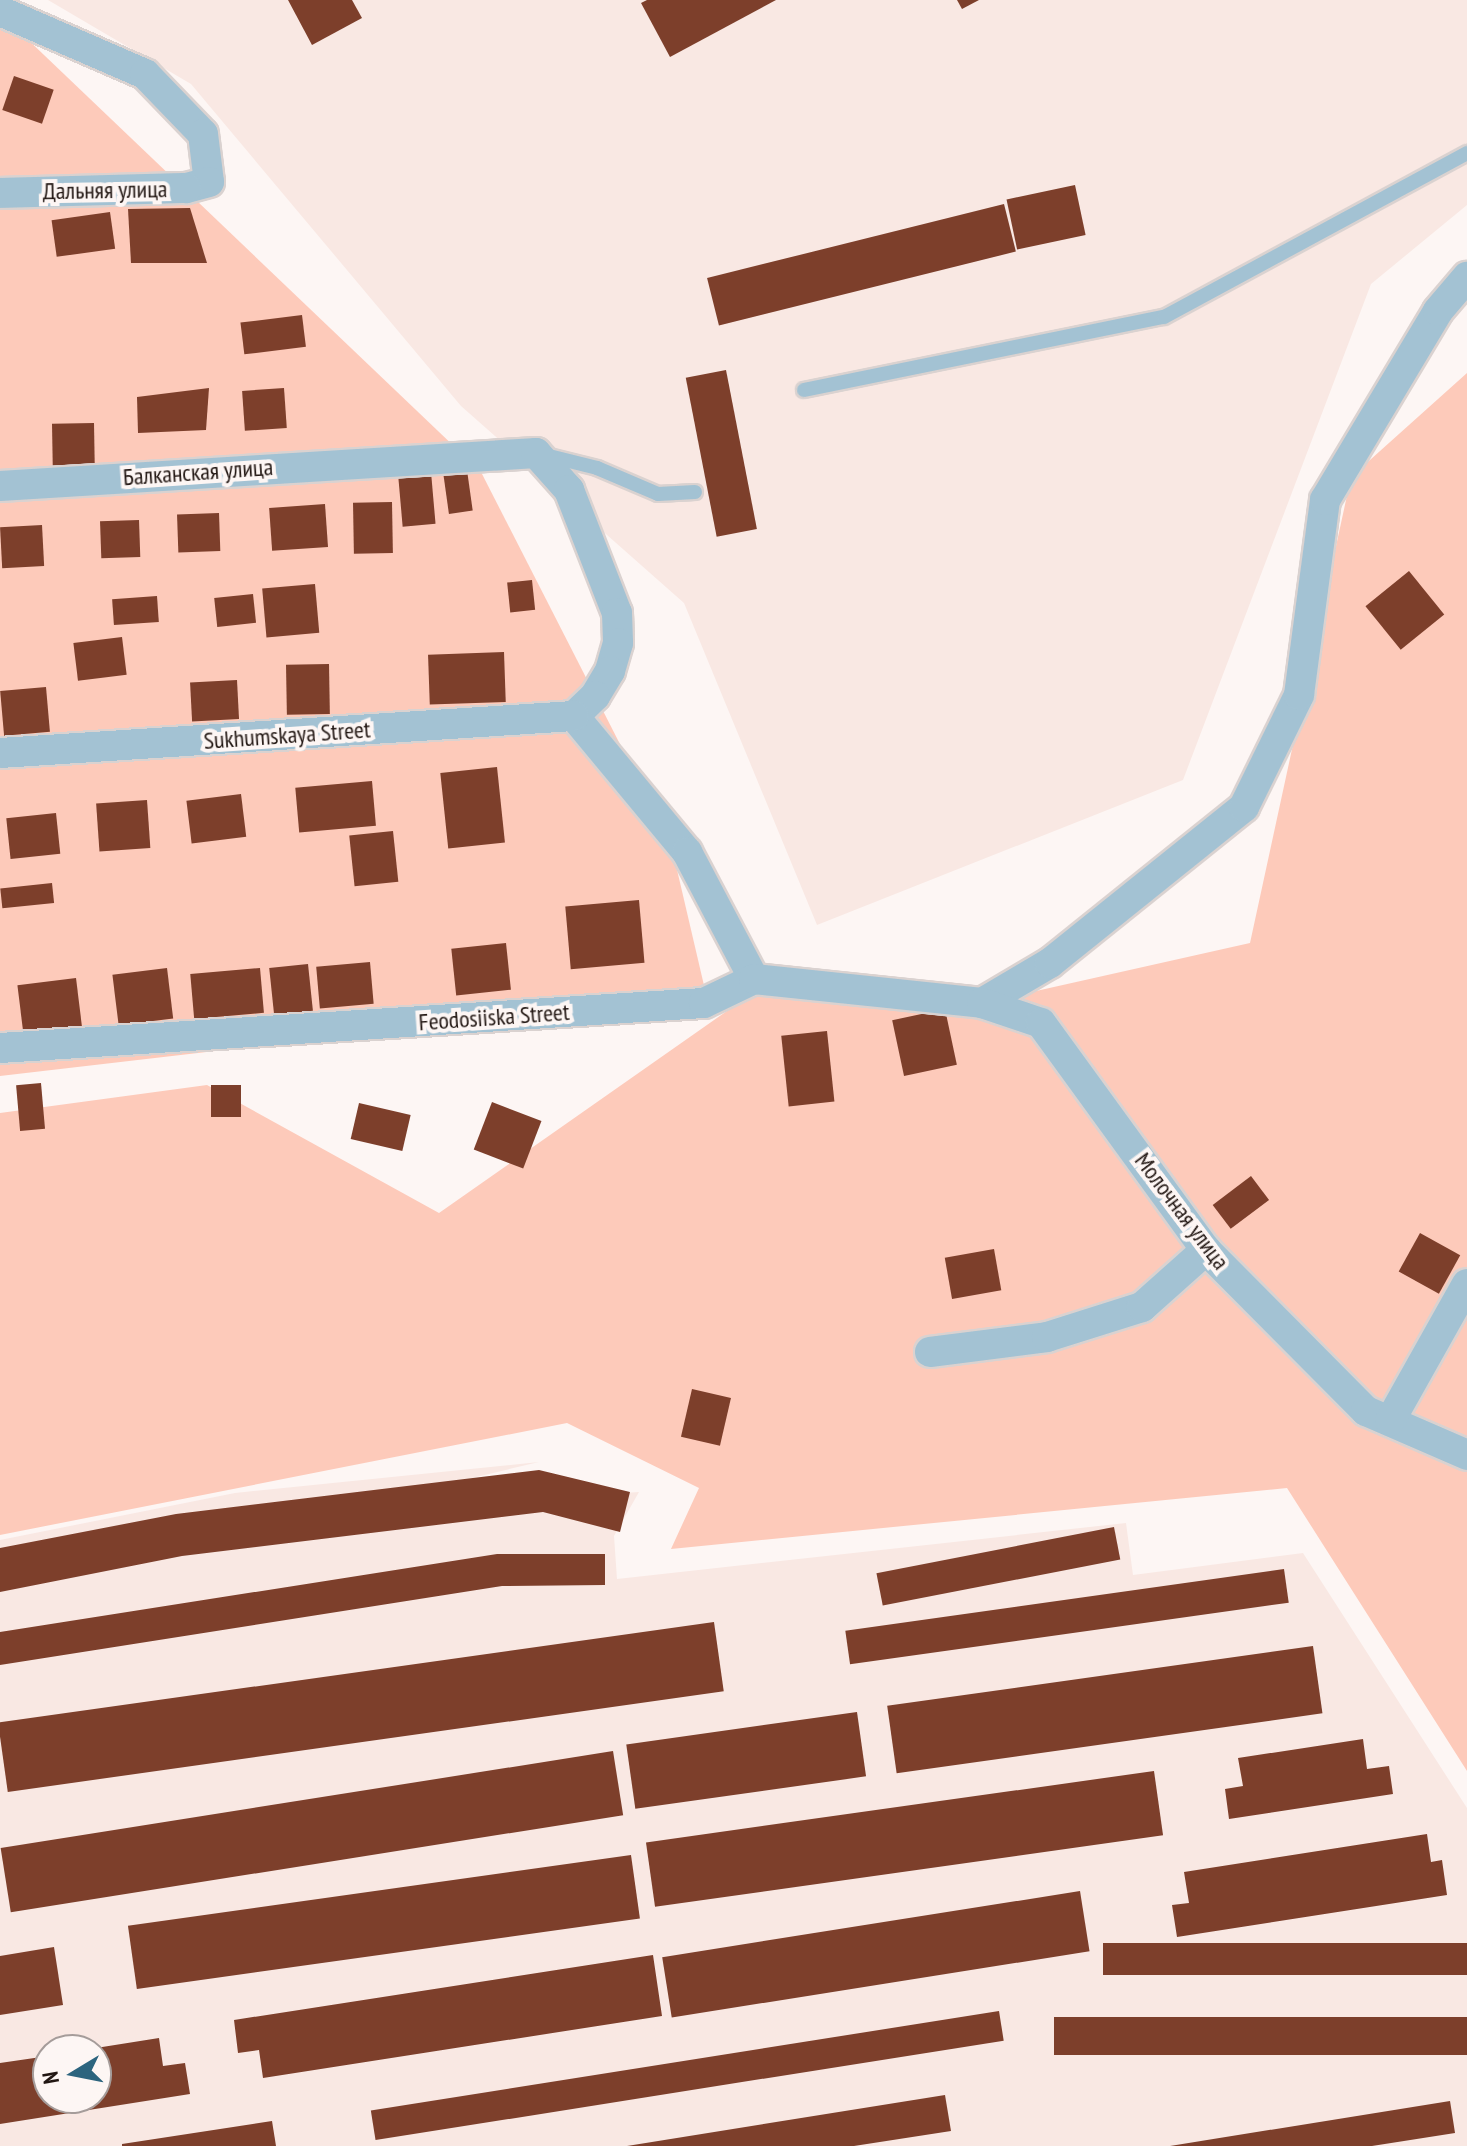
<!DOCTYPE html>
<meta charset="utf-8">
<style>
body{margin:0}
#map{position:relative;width:1467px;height:2146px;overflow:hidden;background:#fdf6f4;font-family:"PT Sans Narrow",sans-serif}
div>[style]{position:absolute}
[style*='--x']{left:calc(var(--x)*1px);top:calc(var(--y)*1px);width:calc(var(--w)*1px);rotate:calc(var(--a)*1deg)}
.built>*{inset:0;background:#f9e8e3}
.green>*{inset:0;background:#fdcaba}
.building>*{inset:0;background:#7d3f2b;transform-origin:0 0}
.roads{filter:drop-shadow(2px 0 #dad2d0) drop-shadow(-2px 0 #dad2d0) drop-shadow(0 2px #dad2d0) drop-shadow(0 -2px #dad2d0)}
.lane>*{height:14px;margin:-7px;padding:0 7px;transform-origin:7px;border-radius:7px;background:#a3c2d3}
.street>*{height:30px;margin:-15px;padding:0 15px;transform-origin:15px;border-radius:15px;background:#a3c2d3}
span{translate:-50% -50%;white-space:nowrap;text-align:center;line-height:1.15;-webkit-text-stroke:8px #fdf6f4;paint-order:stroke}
.street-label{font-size:24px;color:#211612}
.north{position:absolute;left:32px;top:2034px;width:80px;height:80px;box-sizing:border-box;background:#fdf6f4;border:2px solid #a59c9a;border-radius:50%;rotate:260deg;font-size:22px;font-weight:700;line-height:32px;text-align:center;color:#211612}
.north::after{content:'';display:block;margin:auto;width:28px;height:36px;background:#2c647e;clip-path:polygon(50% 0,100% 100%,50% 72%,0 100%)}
</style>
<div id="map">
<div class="built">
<div style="clip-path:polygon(48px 0,1467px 0,1467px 205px,1371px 284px,1183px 780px,817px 925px,684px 603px,461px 406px,191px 84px)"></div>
<div style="clip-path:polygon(evenodd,539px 1462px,320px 1514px,639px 1492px,614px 1536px,617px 1579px,1126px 1523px,1133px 1575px,1303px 1553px,1467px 1808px,1467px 2146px,0 2146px,0 1540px,235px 1493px,539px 1462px,48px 2050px,96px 2050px,96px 2098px,48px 2098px,48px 2050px)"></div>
</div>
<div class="green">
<div style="clip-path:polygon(0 13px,481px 472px,671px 844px,706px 994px,0 1076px)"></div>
<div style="clip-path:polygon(1467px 373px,1467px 1771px,1287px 1488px,671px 1549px,699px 1488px,567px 1423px,0 1535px,0 1113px,207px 1085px,439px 1213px,754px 992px,982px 1003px,1250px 943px,1351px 477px)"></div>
</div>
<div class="building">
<div style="clip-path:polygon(288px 0,352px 0,362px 18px,312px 45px)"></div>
<div style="clip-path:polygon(647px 0,776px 0,670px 57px,641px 3px)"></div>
<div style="clip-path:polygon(957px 0,979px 0,962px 9px)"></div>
<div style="left:14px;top:76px;width:42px;height:36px;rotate:19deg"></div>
<div style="left:1075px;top:185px;width:51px;height:70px;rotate:78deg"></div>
<div style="left:1004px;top:204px;width:49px;height:306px;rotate:76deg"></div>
<div style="clip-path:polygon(190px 208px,207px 263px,131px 263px,128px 209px)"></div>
<div style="left:110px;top:212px;width:37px;height:59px;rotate:82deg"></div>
<div style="left:302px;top:315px;width:32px;height:62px;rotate:83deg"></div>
<div style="left:726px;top:370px;width:162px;height:41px;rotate:79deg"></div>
<div style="clip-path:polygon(209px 388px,206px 430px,138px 433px,137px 397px)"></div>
<div style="left:284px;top:388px;width:40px;height:42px;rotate:86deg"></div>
<div style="left:94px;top:423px;width:42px;height:42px;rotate:89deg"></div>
<div style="left:467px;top:470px;width:41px;height:24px;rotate:82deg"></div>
<div style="left:431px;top:472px;width:52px;height:33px;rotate:85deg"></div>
<div style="left:392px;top:502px;width:51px;height:39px;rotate:89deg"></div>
<div style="left:325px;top:504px;width:43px;height:56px;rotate:86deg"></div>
<div style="left:219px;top:513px;width:38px;height:42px;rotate:88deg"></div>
<div style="left:139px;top:520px;width:37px;height:39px;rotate:88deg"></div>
<div style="left:42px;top:525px;width:41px;height:42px;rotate:87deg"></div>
<div style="left:1409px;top:571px;width:56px;height:56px;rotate:51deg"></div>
<div style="left:532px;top:580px;width:30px;height:25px;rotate:84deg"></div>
<div style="left:315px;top:584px;width:49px;height:53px;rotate:85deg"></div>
<div style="left:253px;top:594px;width:29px;height:39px;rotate:84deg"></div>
<div style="left:157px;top:596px;width:26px;height:45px;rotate:86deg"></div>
<div style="left:122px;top:637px;width:38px;height:49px;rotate:83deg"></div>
<div style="left:504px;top:652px;width:50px;height:76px;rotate:88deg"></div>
<div style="left:329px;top:664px;width:50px;height:43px;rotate:89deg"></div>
<div style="left:237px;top:680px;width:39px;height:47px;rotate:87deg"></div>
<div style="left:46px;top:687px;width:45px;height:46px;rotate:85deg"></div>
<div style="left:497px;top:767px;width:76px;height:57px;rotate:84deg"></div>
<div style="left:372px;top:781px;width:45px;height:77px;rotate:85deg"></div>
<div style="left:241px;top:794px;width:43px;height:55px;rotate:83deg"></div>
<div style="left:147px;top:800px;width:48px;height:51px;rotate:86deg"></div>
<div style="left:56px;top:813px;width:41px;height:50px;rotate:84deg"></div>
<div style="left:393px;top:831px;width:51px;height:44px;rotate:84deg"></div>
<div style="left:52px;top:883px;width:20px;height:52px;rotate:84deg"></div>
<div style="left:639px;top:900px;width:63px;height:74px;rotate:85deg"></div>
<div style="left:506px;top:943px;width:47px;height:55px;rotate:84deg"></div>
<div style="left:370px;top:962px;width:42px;height:54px;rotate:85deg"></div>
<div style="left:308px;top:964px;width:47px;height:39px;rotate:84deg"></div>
<div style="left:167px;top:968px;width:51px;height:55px;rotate:83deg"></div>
<div style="left:260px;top:968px;width:45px;height:70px;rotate:85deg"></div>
<div style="left:76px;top:978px;width:50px;height:59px;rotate:83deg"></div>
<div style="left:945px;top:1009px;width:57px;height:54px;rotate:78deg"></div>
<div style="left:827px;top:1031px;width:71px;height:46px;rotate:84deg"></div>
<div style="left:41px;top:1083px;width:46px;height:25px;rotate:85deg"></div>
<div style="left:211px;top:1085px;width:30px;height:32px"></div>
<div style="left:492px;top:1102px;width:53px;height:51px;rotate:21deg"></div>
<div style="left:359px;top:1103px;width:53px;height:37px;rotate:13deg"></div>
<div style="left:1251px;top:1176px;width:30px;height:48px;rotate:53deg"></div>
<div style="left:1420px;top:1233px;width:46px;height:44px;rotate:29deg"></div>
<div style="left:994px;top:1249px;width:42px;height:50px;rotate:80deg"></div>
<div style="left:692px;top:1389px;width:40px;height:49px;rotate:13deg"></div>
<div style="clip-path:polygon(539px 1470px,630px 1492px,620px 1532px,543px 1512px,182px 1556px,0 1592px,0 1548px,176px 1514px)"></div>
<div style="left:1114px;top:1527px;width:33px;height:242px;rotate:79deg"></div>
<div style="clip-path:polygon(497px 1554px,605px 1554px,605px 1585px,502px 1586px,0 1665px,0 1632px)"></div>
<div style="left:1284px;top:1569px;width:34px;height:443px;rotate:82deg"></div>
<div style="left:714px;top:1622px;width:70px;height:723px;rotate:82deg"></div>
<div style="left:1313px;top:1646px;width:68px;height:430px;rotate:82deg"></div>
<div style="left:857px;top:1712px;width:65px;height:233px;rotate:82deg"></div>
<div style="clip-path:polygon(1363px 1739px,1367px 1769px,1389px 1766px,1393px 1794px,1229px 1819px,1225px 1789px,1243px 1786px,1238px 1758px)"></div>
<div style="left:613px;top:1751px;width:65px;height:620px;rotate:81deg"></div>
<div style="left:1154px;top:1771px;width:65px;height:513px;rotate:82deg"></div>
<div style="clip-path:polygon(1427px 1834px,1431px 1862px,1442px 1860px,1447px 1895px,1177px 1937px,1172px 1905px,1189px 1903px,1184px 1872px)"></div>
<div style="left:631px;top:1855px;width:64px;height:508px;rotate:82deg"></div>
<div style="left:1080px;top:1891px;width:61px;height:423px;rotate:81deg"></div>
<div style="left:1467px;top:1943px;width:32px;height:364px;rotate:90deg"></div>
<div style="clip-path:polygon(54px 1947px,63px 2005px,0 2015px,0 1956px)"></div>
<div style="clip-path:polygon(653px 1955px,662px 2016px,263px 2078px,259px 2050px,238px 2053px,234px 2020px)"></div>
<div style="left:999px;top:2011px;width:30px;height:636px;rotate:81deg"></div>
<div style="left:1467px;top:2017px;width:38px;height:413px;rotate:90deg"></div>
<div style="clip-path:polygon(159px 2038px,163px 2066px,185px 2063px,190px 2094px,0 2124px,0 2063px,48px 2056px,48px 2098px,96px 2098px,96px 2048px)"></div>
<div style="clip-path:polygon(945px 2095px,951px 2131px,854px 2146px,627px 2146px)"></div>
<div style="clip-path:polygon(1450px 2101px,1455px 2133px,1372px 2146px,1170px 2146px)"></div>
<div style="clip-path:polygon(272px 2121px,276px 2146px,122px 2146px,122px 2144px)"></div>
</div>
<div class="roads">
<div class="lane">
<div style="--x:804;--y:390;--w:367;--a:-11.5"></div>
<div style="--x:1164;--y:317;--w:345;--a:-28.4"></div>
<div style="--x:545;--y:455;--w:54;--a:14"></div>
<div style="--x:597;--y:468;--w:66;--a:23.1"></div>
<div style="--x:658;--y:494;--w:37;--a:-3"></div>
</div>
<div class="street">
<div style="--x:0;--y:11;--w:158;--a:23.5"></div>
<div style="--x:145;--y:74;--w:83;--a:46"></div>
<div style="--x:203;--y:134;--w:48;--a:82.9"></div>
<div style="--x:209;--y:182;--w:24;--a:165"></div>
<div style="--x:186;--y:188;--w:186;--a:178.5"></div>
<div style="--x:0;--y:486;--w:537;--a:-3.52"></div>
<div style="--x:536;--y:453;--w:50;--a:48.3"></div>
<div style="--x:569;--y:490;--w:132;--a:68.7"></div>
<div style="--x:617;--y:613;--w:30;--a:88"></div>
<div style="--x:618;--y:643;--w:29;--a:106"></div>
<div style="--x:610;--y:671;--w:29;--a:121"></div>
<div style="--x:595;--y:696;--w:29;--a:136"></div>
<div style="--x:574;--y:716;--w:177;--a:50.3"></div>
<div style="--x:687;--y:852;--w:144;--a:62.2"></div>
<div style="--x:0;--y:753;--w:575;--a:-3.69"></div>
<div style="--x:982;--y:1003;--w:79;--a:-30.5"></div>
<div style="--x:1050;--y:963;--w:249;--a:-38.8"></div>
<div style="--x:1244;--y:807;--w:125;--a:-63.8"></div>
<div style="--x:1299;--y:695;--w:197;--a:-82.4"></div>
<div style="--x:1325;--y:500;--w:220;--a:-59.1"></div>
<div style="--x:1438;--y:311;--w:45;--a:-49.5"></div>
<div style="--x:0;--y:1048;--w:705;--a:-3.66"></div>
<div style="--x:704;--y:1003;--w:55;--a:-25.6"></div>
<div style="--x:754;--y:979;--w:229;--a:6"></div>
<div style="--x:982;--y:1003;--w:62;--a:18.7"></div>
<div style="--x:1041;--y:1023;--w:281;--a:54"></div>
<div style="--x:1206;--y:1250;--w:227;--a:45.2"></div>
<div style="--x:1366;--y:1411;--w:110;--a:23.5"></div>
<div style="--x:930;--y:1352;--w:118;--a:-7.3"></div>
<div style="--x:1047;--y:1337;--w:100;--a:-17.5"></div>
<div style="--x:1142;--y:1307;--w:86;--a:-41.7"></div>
<div style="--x:1390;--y:1421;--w:157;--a:-60.7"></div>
</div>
</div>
<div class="street-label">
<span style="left:105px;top:190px;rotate:-1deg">Дальняя улица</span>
<span style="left:198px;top:472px;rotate:-4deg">Балканская улица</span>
<span style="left:287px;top:735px;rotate:-4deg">Sukhumskaya Street</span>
<span style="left:494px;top:1017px;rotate:-4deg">Feodosiiska Street</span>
<span style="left:1182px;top:1211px;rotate:53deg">Молочная улица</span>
</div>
<div class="north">N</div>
</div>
